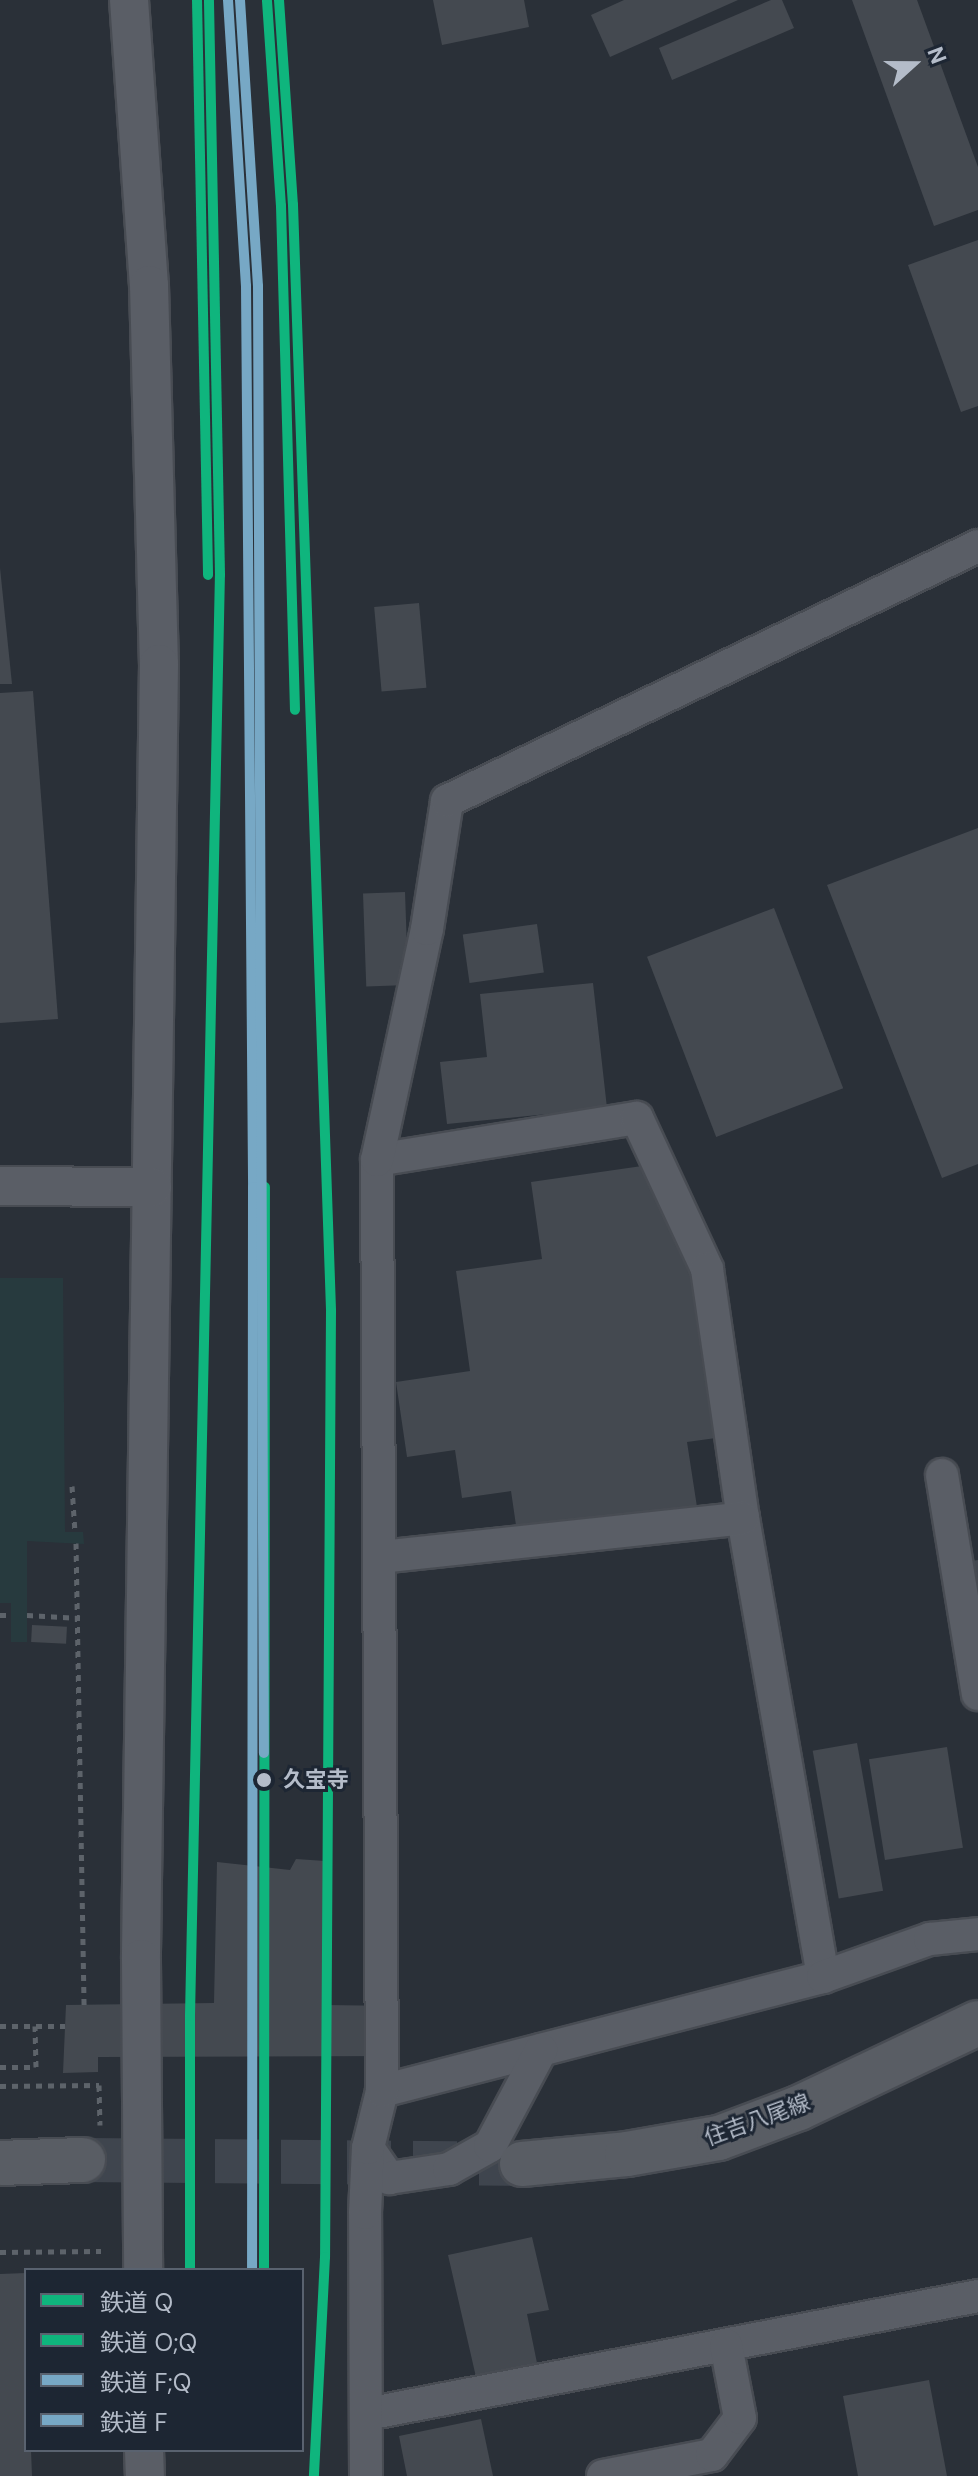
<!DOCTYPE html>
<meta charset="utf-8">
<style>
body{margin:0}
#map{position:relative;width:978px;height:2476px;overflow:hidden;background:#2a3038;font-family:"DM Sans","Noto Sans JP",sans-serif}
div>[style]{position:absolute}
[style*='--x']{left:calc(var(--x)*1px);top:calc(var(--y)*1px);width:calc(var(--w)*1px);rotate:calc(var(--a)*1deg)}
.green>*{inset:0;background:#273a3e}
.building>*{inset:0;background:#444950;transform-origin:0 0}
.secondary-tunnel>*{height:44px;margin-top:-22px;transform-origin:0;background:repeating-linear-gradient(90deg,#3f454e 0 44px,transparent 0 66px)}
.path>*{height:5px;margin-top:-2.5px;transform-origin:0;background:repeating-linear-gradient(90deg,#5d636a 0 6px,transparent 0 12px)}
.roads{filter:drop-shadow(2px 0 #484c53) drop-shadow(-2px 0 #484c53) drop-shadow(0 2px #484c53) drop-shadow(0 -2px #484c53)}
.minor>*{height:32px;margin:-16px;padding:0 16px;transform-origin:16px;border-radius:16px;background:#5a5e66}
.tertiary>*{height:38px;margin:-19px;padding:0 19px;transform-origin:19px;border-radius:19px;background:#5a5e66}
.secondary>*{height:44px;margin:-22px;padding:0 22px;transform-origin:22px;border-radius:22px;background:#595d64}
.rail-1>*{height:10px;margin:-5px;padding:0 5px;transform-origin:5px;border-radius:5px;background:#0fb57d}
.rail-2>*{height:10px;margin:-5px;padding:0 5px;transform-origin:5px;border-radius:5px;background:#0fb57d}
.rail-3>*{height:10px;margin:-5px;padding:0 5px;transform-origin:5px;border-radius:5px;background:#77a8c5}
.rail-4>*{height:10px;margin:-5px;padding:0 5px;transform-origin:5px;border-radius:5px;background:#77a8c5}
.dots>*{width:22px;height:22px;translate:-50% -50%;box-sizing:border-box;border:4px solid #1d2633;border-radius:50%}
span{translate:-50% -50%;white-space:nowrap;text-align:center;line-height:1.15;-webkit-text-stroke:6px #1d2633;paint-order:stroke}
.stop-label{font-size:22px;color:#b4bcc9;font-weight:700}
.left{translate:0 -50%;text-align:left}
.street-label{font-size:22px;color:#b4bcc9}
.legend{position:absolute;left:24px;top:2268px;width:280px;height:184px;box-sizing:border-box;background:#1d2633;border:2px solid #59626f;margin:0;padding:10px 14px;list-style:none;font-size:24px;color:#b4bcc9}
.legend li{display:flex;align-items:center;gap:16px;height:40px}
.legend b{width:40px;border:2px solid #59626f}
.north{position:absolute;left:874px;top:24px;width:80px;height:80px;-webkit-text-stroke:6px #1d2633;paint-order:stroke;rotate:69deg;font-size:22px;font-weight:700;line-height:32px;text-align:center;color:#b4bcc9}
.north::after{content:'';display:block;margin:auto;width:28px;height:36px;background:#b4bcc9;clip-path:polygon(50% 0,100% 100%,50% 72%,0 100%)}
</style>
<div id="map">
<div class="green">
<div style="clip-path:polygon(0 1278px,63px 1278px,65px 1532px,83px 1532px,84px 1544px,27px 1541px,27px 1642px,11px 1642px,11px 1603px,0 1603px)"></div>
</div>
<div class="building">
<div style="clip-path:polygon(433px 0,524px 0,529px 27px,442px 45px)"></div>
<div style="clip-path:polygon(624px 0,738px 0,610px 57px,591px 15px)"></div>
<div style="clip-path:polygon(771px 0,782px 0,794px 28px,672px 80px,659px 48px)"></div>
<div style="clip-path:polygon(852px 0,917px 0,978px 167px,978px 210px,934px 226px)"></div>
<div style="clip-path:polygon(978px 240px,978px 406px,961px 412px,908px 265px)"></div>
<div style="clip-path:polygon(0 568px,12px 684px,0 684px)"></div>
<div style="left:419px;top:603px;width:85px;height:45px;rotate:85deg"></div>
<div style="clip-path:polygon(33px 691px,58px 1019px,0 1023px,0 693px)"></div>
<div style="clip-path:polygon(978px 828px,978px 1164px,942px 1178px,827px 885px)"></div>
<div style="left:405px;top:892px;width:93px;height:42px;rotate:88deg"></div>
<div style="left:774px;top:908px;width:193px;height:136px;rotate:69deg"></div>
<div style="left:537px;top:924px;width:49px;height:75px;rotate:82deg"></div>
<div style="clip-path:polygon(593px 983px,607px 1108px,447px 1124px,440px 1062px,487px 1057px,480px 994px)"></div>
<div style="clip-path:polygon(642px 1166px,699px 1269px,723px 1437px,687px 1442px,697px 1507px,517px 1532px,511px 1491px,462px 1498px,455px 1450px,407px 1457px,396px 1382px,470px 1371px,456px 1271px,542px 1259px,531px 1182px)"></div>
<div style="clip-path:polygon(978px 1560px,978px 1586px,977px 1586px,972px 1561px)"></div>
<div style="left:32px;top:1625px;width:35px;height:17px;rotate:3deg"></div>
<div style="left:857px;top:1743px;width:150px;height:45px;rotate:80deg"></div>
<div style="left:947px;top:1747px;width:102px;height:79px;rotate:81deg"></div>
<div style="clip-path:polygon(296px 1859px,325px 1861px,326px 2005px,396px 2006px,397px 2056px,98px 2057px,98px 2072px,63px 2073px,66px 2005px,214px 2003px,217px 1862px,290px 1870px)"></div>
<div style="clip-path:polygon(532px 2237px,549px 2310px,527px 2314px,537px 2363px,476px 2377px,448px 2255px)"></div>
<div style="clip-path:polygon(26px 2273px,26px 2450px,31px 2450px,32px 2476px,0 2476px,0 2274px)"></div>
<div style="clip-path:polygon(929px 2380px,947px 2476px,858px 2476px,843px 2396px)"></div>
<div style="clip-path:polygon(481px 2419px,493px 2476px,407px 2476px,399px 2436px)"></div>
</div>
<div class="secondary-tunnel">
<div style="--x:83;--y:2160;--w:439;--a:0.5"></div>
</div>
<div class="path">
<div style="--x:72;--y:1486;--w:46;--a:86.3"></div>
<div style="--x:76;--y:1543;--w:462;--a:89"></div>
<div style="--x:0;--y:1615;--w:11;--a:0"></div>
<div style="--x:27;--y:1615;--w:53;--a:3.2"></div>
<div style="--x:0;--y:2026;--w:65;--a:0"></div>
<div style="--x:0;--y:2067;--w:36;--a:0"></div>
<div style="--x:36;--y:2067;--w:41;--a:-91.4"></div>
<div style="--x:0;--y:2086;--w:99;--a:-0.6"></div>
<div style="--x:99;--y:2085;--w:40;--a:88.6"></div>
<div style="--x:0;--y:2252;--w:101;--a:-0.6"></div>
</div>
<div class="roads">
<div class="minor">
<div style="--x:377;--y:1160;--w:263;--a:-9.2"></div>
<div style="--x:637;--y:1118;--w:166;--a:65.1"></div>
<div style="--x:707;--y:1269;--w:252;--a:81.8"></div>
<div style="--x:743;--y:1518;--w:466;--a:80.1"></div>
<div style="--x:942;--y:1475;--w:222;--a:80.7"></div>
<div style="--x:381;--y:1557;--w:364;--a:-6.1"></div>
<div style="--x:382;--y:2091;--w:455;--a:-14.5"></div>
<div style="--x:823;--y:1977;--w:114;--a:-19.6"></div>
<div style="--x:930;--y:1939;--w:48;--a:-5.9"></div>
<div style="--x:368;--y:2148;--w:37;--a:55"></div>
<div style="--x:389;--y:2178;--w:61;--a:-8.5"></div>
<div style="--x:449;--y:2169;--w:47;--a:-29.3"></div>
<div style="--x:490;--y:2146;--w:109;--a:-62"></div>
<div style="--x:367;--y:2414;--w:622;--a:-10.93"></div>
<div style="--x:366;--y:2476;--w:263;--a:-90.2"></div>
<div style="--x:365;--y:2213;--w:65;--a:-87.4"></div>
<div style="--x:368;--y:2148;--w:59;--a:-76.2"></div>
<div style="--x:382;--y:2091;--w:931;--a:-90.31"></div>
<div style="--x:377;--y:1160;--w:236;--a:-77.8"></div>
<div style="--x:427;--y:929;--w:130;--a:-81.1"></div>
<div style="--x:447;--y:801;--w:589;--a:-25.65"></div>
<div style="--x:603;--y:2476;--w:111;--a:-10.9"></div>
<div style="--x:712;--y:2455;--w:46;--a:-52.9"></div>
<div style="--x:740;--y:2418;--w:74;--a:-100.9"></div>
</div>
<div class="tertiary">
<div style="--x:129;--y:0;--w:286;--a:86"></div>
<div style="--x:149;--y:285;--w:379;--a:88.5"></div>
<div style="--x:159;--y:664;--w:1295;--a:90.8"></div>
<div style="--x:141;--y:1959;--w:311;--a:89.6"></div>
<div style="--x:0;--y:1186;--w:152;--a:0.4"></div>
<div style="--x:144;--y:2450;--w:26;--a:88"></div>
</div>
<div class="secondary">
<div style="--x:0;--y:2163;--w:83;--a:-2.1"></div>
<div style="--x:522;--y:2164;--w:105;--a:-5.4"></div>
<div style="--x:627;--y:2154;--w:93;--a:-9.9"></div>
<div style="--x:719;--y:2138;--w:85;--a:-20.6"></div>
<div style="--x:799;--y:2108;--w:198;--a:-25.4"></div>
</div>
</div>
<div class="rail-1">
<div style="--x:279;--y:0;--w:205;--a:86.1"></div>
<div style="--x:293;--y:205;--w:1107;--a:88.03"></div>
<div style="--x:331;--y:1311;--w:946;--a:90.36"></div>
<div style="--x:325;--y:2257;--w:219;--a:92.9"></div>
<div style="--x:190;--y:2270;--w:254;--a:-90"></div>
<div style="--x:190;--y:2016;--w:1441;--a:-88.81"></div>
<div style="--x:220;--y:575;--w:575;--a:-91.1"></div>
</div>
<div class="rail-2">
<div style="--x:197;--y:0;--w:575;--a:88.9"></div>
<div style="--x:267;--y:1;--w:205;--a:86.1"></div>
<div style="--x:281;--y:206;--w:504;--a:88.41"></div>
<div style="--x:264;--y:2270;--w:1083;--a:-89.95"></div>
</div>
<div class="rail-3">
<div style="--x:228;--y:0;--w:287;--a:86.4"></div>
<div style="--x:246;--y:286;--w:901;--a:89.55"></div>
<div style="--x:253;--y:1187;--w:1083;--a:90.05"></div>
</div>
<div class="rail-4">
<div style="--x:240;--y:0;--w:287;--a:86.4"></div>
<div style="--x:258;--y:286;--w:1467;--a:89.77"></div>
</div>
<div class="dots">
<div style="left:264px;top:1780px;background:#b4bcc9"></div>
</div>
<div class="stop-label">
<span class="left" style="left:283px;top:1780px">久宝寺</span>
</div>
<div class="street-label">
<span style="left:757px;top:2120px;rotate:-20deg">住吉八尾線</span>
</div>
<ul class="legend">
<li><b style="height:10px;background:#0fb57d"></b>鉄道 Q</li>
<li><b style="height:10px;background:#0fb57d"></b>鉄道 O;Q</li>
<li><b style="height:10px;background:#77a8c5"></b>鉄道 F;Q</li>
<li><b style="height:10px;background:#77a8c5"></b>鉄道 F</li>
</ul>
<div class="north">N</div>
</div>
